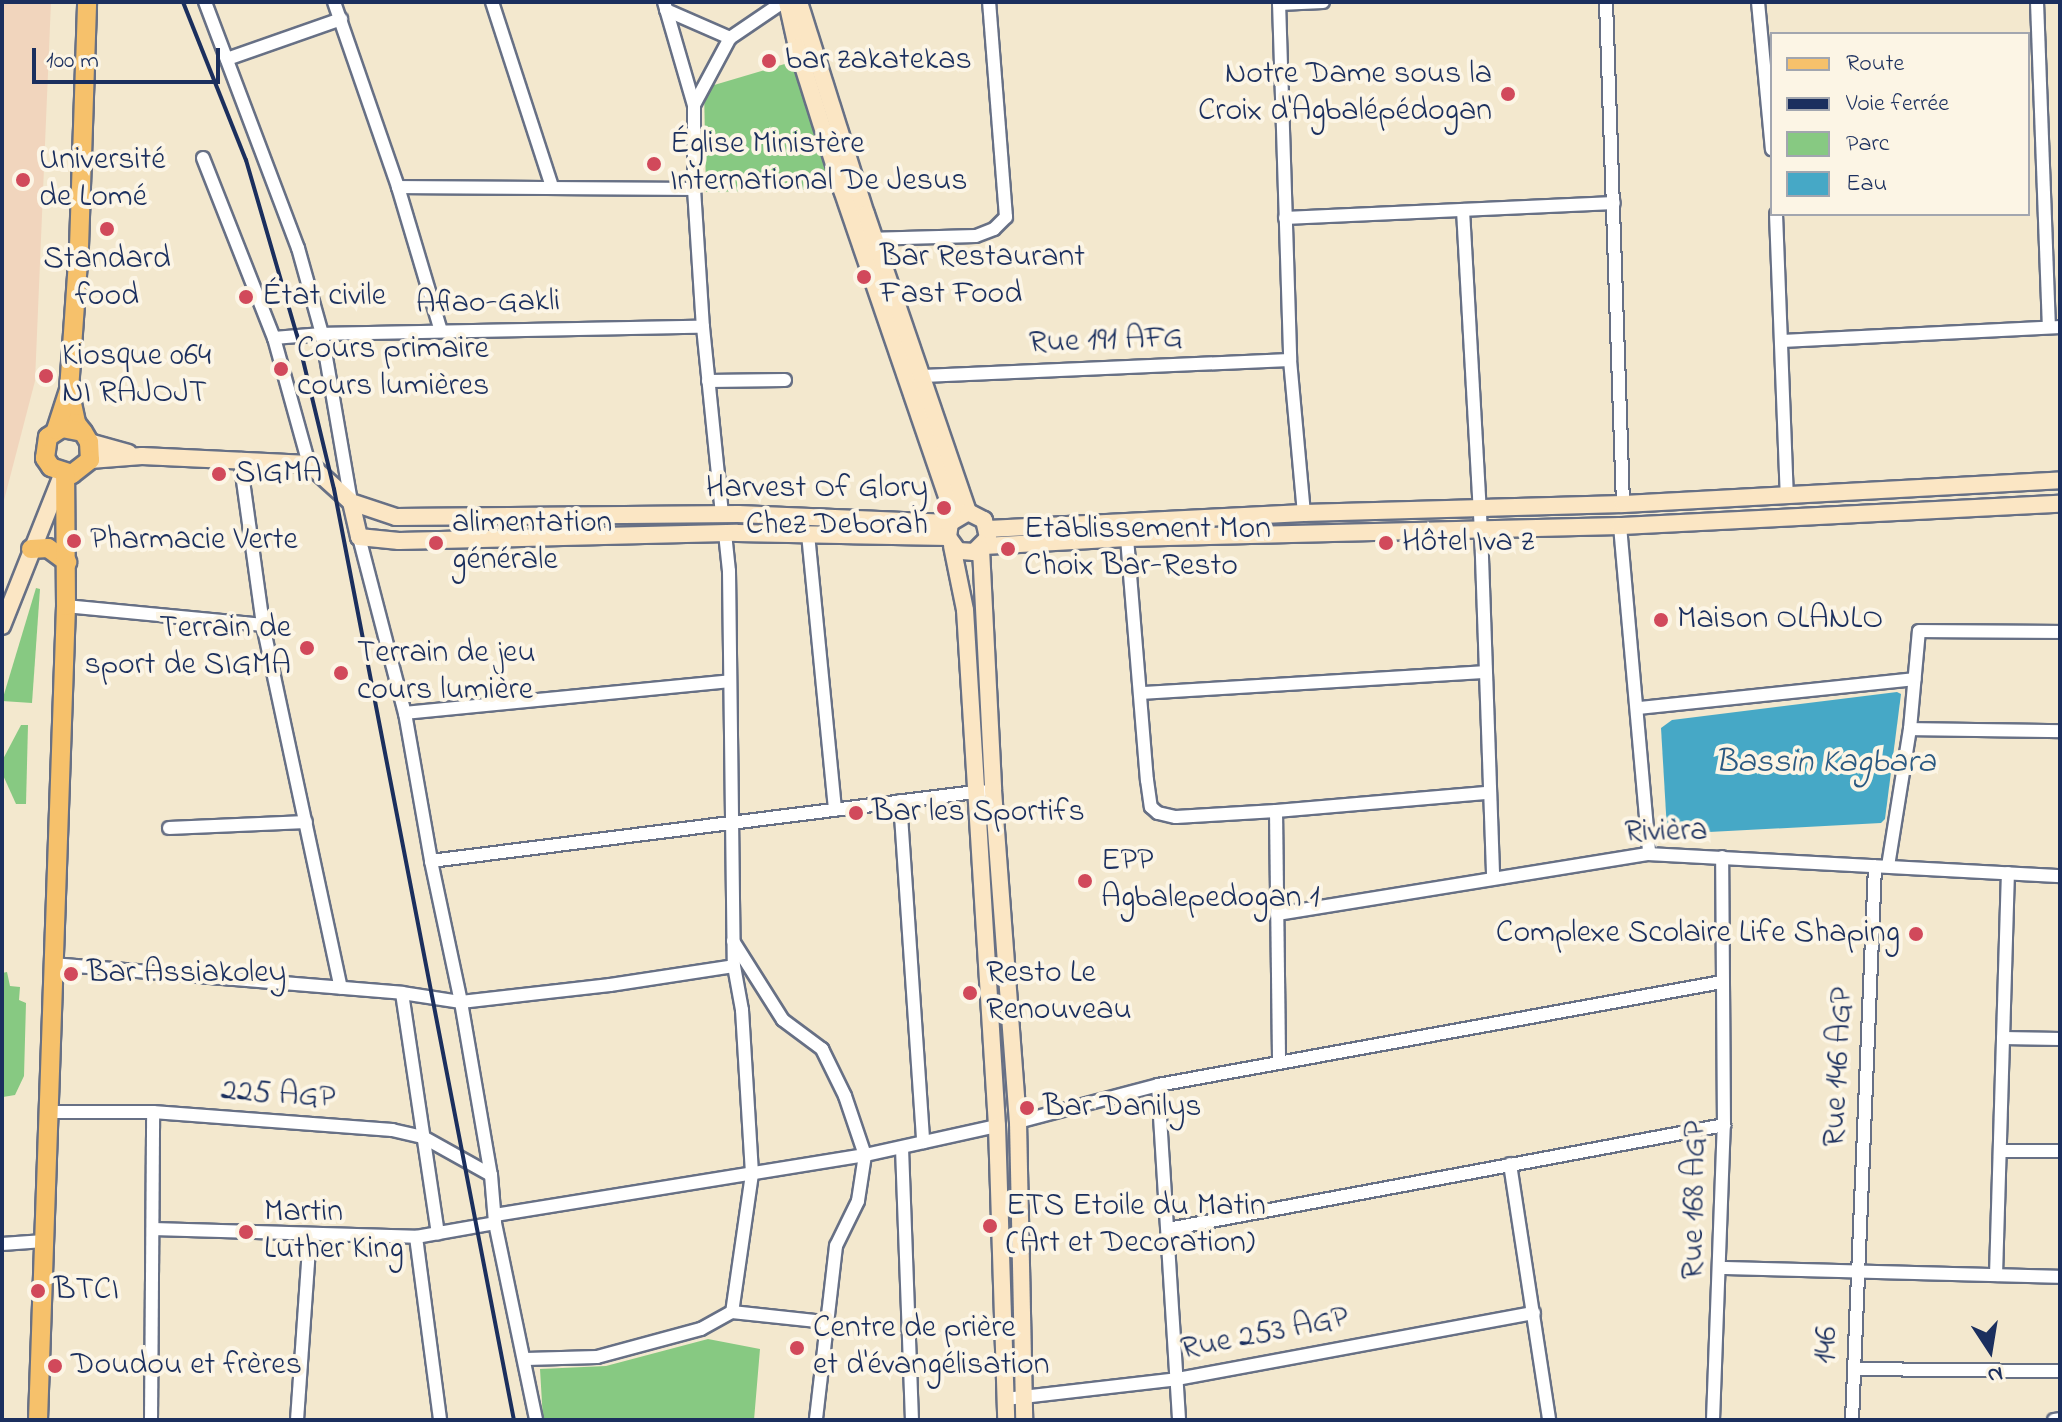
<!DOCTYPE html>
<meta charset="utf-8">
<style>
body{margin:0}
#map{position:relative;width:2062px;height:1422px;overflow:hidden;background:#f3e8ce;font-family:"Indie Flower",sans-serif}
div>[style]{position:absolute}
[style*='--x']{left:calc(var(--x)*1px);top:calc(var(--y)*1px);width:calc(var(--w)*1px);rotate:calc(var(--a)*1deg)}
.built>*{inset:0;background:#f1d5bd}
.green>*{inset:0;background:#87c982}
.water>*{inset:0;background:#46a8c6}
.roads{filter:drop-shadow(2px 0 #677085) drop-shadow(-2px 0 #677085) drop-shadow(0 2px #677085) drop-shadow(0 -2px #677085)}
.street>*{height:12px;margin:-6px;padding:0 6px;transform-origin:6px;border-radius:6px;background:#fff}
.secondary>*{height:16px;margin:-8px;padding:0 8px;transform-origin:8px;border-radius:8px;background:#fbe6c4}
.primary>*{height:18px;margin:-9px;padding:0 9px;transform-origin:9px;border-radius:9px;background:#f6c16b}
.rail>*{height:4px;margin:-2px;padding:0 2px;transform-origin:2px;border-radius:2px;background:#1b2f5e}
.dots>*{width:22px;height:22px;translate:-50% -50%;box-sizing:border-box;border:4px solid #fcf5e5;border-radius:50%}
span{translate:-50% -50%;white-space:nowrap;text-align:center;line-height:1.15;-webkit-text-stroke:8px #fcf5e5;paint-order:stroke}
.poi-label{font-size:32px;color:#1b2f5e}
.left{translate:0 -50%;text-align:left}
.right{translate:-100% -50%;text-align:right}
.street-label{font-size:32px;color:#1b2f5e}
.water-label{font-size:34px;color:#2a5982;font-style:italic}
.frame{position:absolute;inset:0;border:4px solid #1b2f5e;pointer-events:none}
.legend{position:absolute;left:1770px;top:32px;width:260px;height:184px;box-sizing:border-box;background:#fcf5e5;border:2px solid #a2a6af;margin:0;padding:10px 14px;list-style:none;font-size:24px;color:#1b2f5e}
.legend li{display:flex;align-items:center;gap:16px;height:40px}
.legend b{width:40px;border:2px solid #a2a6af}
.north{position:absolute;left:1950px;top:1310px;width:80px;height:80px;-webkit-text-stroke:6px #fcf5e5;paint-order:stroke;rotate:168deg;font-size:22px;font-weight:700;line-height:32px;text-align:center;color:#1b2f5e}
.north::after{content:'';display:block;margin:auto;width:28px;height:36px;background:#1b2f5e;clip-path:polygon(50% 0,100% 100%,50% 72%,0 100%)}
.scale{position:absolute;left:32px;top:48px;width:188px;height:36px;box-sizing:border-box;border:4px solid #1b2f5e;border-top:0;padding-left:10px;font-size:24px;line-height:28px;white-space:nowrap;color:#1b2f5e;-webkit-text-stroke:6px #fcf5e5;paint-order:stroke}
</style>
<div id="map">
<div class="built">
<div style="clip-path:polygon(2px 2px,51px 2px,35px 381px,2px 508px)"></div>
</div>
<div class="green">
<div style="clip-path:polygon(798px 60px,834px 189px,706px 192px,704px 88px)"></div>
<div style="clip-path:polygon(36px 588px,40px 589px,32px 703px,2px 701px)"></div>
<div style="clip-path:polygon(21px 725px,28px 725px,26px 804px,16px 804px,2px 773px,2px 761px)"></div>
<div style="clip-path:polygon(7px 972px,10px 986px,20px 987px,19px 1000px,26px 1003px,24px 1076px,15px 1095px,3px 1097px,2px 1100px,2px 973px)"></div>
<div style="clip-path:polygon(708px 1339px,760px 1349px,754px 1420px,543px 1420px,540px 1369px,606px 1366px)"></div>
</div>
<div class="water">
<div style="clip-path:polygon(1897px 692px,1901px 694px,1885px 819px,1881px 823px,1671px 834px,1667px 830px,1661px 728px,1672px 720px)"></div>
</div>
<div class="roads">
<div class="street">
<div style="--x:205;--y:2;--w:263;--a:69.3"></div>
<div style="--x:298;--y:248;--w:89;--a:74.4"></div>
<div style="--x:322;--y:334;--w:170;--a:80.2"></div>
<div style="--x:334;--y:2;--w:196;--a:70.9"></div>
<div style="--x:398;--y:187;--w:150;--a:73.4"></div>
<div style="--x:492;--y:2;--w:194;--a:72"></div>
<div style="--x:664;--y:2;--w:107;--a:73.8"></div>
<div style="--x:694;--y:105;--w:84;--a:90"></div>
<div style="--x:694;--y:189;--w:138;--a:86.3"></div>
<div style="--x:703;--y:327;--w:189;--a:84.2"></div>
<div style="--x:1279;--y:2;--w:358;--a:88.2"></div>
<div style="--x:1290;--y:360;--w:154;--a:84.8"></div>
<div style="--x:1606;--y:2;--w:502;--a:88.06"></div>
<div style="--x:1758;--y:2;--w:148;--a:84.6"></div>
<div style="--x:2037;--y:2;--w:325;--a:87.9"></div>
<div style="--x:1279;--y:4;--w:44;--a:-2.6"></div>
<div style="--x:666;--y:10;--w:70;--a:23.6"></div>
<div style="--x:227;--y:59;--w:121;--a:-19.3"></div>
<div style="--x:694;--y:105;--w:76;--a:-61.8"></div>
<div style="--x:730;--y:38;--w:64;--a:-34.2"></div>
<div style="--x:203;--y:158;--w:193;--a:68.5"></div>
<div style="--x:274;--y:338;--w:131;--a:74.5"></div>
<div style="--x:398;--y:187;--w:296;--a:0.4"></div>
<div style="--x:1463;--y:210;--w:320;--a:86.8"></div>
<div style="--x:1481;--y:529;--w:348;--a:88"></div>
<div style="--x:1776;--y:214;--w:282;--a:87.8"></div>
<div style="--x:1285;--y:218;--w:329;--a:-2.6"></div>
<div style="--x:866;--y:239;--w:110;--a:-1.6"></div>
<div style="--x:976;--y:236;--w:19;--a:-21"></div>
<div style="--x:994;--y:229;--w:17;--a:-45"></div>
<div style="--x:1006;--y:217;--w:216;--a:-94.5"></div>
<div style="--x:274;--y:338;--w:48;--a:-4.8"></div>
<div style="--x:322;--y:334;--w:381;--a:-1.1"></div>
<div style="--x:1783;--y:341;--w:277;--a:-2.9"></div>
<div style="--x:923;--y:376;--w:367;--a:-2.5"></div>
<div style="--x:708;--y:381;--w:77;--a:-0.7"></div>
<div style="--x:240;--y:459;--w:168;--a:82.1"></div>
<div style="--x:263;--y:625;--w:371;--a:77.9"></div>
<div style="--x:1620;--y:526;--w:329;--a:84.9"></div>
<div style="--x:725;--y:533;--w:38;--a:84"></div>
<div style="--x:729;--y:571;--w:395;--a:89.3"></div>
<div style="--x:734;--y:966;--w:45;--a:79.7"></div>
<div style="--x:742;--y:1010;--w:164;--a:86.5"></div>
<div style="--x:752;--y:1174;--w:139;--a:98.2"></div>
<div style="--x:808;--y:534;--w:277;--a:84.4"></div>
<div style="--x:359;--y:537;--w:182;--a:75.4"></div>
<div style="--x:405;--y:713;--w:150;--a:80"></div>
<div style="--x:431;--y:861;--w:144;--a:78"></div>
<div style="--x:461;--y:1002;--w:176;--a:80.2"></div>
<div style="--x:491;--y:1175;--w:48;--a:85.2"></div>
<div style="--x:495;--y:1223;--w:201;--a:78.2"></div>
<div style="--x:1127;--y:538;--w:243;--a:85.3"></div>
<div style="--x:1147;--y:780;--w:27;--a:82"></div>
<div style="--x:1151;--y:807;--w:9;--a:41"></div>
<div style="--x:1158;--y:813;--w:18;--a:13"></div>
<div style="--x:1176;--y:817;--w:100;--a:-3.4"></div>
<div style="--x:1276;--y:811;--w:213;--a:-4.9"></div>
<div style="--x:66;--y:606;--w:198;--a:5.5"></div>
<div style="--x:1142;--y:693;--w:344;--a:-3.5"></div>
<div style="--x:1639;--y:708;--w:277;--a:-6"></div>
<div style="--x:405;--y:713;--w:326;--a:-5.6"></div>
<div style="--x:1910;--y:729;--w:150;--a:0.8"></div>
<div style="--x:900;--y:801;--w:342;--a:86.1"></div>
<div style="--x:1276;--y:811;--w:251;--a:89.3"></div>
<div style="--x:169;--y:828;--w:137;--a:-2.5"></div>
<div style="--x:431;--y:861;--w:556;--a:-7.23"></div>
<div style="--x:1888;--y:866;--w:139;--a:-80.9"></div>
<div style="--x:1910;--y:729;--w:98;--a:-84.8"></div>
<div style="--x:1919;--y:631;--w:141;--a:0.4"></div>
<div style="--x:1277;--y:914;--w:377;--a:-9.2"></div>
<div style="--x:1649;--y:854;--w:412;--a:3.1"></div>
<div style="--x:733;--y:941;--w:93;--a:57.7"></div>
<div style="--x:783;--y:1020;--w:49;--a:36.6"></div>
<div style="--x:822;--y:1049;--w:52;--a:63.9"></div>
<div style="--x:845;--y:1096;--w:62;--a:71.3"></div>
<div style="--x:865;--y:1155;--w:47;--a:98.7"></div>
<div style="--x:858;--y:1201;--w:50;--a:116.1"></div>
<div style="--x:836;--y:1246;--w:175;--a:96.6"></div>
<div style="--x:52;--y:964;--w:351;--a:4.7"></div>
<div style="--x:402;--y:993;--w:60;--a:8.7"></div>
<div style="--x:461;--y:1002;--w:150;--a:-6.5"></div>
<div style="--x:610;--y:985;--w:125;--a:-8.7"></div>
<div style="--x:402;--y:993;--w:243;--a:81.5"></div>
<div style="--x:2003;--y:1038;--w:57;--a:1"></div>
<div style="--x:1158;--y:1085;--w:336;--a:86.4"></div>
<div style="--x:50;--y:1112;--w:103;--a:0"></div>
<div style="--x:153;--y:1112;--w:240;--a:4.3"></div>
<div style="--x:392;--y:1130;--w:32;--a:13"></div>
<div style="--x:423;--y:1137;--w:78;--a:29.2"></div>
<div style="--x:1018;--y:1122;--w:145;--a:-14.8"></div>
<div style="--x:1158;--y:1085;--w:573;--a:-10.35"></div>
<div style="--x:902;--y:1148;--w:272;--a:87.9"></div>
<div style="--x:2000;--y:1151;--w:60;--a:0"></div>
<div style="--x:1510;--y:1164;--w:259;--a:81.3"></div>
<div style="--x:495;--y:1215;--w:375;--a:-9.2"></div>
<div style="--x:865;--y:1155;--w:135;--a:-12.4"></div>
<div style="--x:153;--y:1229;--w:263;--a:1.7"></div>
<div style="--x:416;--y:1237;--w:80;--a:-10"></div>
<div style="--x:1168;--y:1229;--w:566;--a:-10.59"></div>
<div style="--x:416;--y:1237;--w:185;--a:82.5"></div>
<div style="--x:2;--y:1244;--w:42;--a:-4.1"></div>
<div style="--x:1722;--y:1268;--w:338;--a:1.5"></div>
<div style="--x:1996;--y:1275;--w:402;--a:-88.3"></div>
<div style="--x:526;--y:1359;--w:71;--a:-1.6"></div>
<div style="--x:597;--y:1357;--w:108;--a:-15.1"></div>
<div style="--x:701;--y:1329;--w:35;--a:-29"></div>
<div style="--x:732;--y:1312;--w:95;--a:6.1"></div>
<div style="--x:1854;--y:1369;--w:206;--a:0.6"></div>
<div style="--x:1005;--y:1399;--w:173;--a:-6.6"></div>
<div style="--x:1177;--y:1379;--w:363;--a:-10.5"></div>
<div style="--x:151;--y:1420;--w:308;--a:-89.6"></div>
<div style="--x:297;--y:1420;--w:184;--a:-86"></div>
<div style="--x:1713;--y:1420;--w:295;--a:-87.9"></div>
<div style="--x:1724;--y:1125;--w:268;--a:-90.4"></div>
<div style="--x:1852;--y:1420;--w:554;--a:-87.62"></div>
<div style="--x:2054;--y:1420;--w:6;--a:-9"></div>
</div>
<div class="secondary">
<div style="--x:787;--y:2;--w:46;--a:77.5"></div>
<div style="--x:797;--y:47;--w:150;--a:72.5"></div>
<div style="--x:842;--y:190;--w:347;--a:71.1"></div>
<div style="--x:799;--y:2;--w:222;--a:72.5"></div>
<div style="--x:866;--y:214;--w:315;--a:71.1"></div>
<div style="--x:89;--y:442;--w:41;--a:15.4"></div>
<div style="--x:90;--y:460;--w:52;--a:-4.4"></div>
<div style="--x:142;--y:456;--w:167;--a:2.7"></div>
<div style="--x:309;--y:464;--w:57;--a:42.1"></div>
<div style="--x:351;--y:502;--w:47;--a:18.4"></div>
<div style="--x:396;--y:517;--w:342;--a:-0.5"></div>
<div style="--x:738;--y:514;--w:212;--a:2.4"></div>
<div style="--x:950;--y:523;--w:21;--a:-31"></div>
<div style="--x:968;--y:512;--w:18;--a:27"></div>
<div style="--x:984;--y:520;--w:18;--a:77"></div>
<div style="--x:988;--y:538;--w:20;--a:135"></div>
<div style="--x:974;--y:552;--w:16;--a:-176"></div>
<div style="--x:958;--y:551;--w:17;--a:-126"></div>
<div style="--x:948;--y:537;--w:14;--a:-82"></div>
<div style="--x:351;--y:502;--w:36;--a:77"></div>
<div style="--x:359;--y:537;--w:40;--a:5.7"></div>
<div style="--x:399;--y:541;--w:338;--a:-1.4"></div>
<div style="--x:737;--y:533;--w:211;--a:1.1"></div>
<div style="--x:988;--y:529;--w:316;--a:-2.9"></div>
<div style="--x:1304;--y:513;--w:319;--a:-1.6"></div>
<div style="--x:1623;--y:504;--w:438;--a:-3.1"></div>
<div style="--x:952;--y:546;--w:65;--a:78.5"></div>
<div style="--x:965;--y:610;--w:517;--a:86.45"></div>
<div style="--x:997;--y:1126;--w:294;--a:88.2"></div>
<div style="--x:984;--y:546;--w:143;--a:-3.2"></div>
<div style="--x:1127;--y:538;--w:493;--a:-1.4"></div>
<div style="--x:1620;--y:526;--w:441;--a:-2.9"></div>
<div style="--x:981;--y:549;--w:241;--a:87.1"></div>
<div style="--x:993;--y:790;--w:333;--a:85.7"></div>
<div style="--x:1018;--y:1122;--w:298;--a:88.8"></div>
<div style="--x:2;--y:626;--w:165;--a:-68.3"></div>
</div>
<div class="primary">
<div style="--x:70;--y:394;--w:30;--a:78"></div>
<div style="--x:76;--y:423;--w:11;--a:52"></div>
<div style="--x:83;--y:432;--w:12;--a:59"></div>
<div style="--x:89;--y:442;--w:18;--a:87"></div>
<div style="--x:90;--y:460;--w:23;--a:142"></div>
<div style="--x:72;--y:474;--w:22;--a:-162"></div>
<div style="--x:51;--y:467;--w:11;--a:-124"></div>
<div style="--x:45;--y:458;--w:21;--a:-82"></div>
<div style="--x:48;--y:437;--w:17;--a:-33"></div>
<div style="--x:62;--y:428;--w:21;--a:11"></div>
<div style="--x:56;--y:430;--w:42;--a:-72"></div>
<div style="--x:69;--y:390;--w:143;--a:-86"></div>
<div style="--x:79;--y:247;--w:245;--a:-88.1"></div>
<div style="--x:31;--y:549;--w:17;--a:-3"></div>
<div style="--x:48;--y:548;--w:24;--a:36"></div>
<div style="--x:38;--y:1420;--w:814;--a:-88.03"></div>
<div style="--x:66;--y:606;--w:132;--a:-90.4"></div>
</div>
</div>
<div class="rail">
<div style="--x:183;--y:2;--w:170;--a:68.3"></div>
<div style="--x:246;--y:160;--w:182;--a:73.8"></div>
<div style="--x:297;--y:335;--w:158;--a:76.5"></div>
<div style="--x:334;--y:489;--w:948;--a:79.06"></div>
</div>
<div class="dots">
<div style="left:769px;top:61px;background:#d1495b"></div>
<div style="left:1508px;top:94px;background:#d1495b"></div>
<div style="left:654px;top:164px;background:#d1495b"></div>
<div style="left:23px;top:180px;background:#d1495b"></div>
<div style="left:107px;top:229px;background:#d1495b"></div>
<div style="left:864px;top:277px;background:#d1495b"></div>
<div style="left:246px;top:297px;background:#d1495b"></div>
<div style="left:281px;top:369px;background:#d1495b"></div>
<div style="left:46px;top:376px;background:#d1495b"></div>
<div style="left:219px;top:474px;background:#d1495b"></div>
<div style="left:944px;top:508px;background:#d1495b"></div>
<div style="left:74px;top:541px;background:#d1495b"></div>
<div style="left:436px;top:543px;background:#d1495b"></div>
<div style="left:1386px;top:543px;background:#d1495b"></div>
<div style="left:1008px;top:549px;background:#d1495b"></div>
<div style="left:1661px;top:620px;background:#d1495b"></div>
<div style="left:307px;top:648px;background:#d1495b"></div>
<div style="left:341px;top:673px;background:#d1495b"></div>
<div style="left:856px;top:813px;background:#d1495b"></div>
<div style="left:1085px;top:881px;background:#d1495b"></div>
<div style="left:1916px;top:934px;background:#d1495b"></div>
<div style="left:71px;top:974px;background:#d1495b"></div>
<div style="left:970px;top:993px;background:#d1495b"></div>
<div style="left:1027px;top:1108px;background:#d1495b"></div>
<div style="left:990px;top:1226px;background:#d1495b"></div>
<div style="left:246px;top:1232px;background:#d1495b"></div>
<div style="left:38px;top:1291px;background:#d1495b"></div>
<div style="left:797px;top:1348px;background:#d1495b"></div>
<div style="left:55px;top:1366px;background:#d1495b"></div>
</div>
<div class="poi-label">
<span class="left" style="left:785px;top:61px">bar zakatekas</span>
<span class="right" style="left:1492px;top:94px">Notre Dame sous la<br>Croix d'Agbalépédogan</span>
<span class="left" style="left:670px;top:164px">Église Ministère<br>International De Jesus</span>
<span class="left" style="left:39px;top:180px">Université<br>de Lomé</span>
<span class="left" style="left:880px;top:277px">Bar Restaurant<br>Fast Food</span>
<span style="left:107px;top:279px">Standard<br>food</span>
<span class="left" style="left:262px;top:297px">État civile</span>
<span class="left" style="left:297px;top:369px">Cours primaire<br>cours lumières</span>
<span class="left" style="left:62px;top:376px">Kiosque 064<br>NI RAJOJT</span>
<span class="left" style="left:235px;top:474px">SIGMA</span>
<span class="right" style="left:928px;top:508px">Harvest Of Glory<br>Chez Deborah</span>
<span class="left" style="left:452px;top:543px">alimentation<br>générale</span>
<span class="left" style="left:1024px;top:549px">Etablissement Mon<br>Choix Bar-Resto</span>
<span class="left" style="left:90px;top:541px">Pharmacie Verte</span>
<span class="left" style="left:1402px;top:543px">Hôtel Iva z</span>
<span class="left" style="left:1677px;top:620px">Maison OLANLO</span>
<span class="right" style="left:291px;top:648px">Terrain de<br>sport de SIGMA</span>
<span class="left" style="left:357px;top:673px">Terrain de jeu<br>cours lumière</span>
<span class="left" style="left:872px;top:813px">Bar les Sportifs</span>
<span class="left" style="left:1101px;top:881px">EPP<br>Agbalepedogan 1</span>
<span class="right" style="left:1900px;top:934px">Complexe Scolaire Life Shaping</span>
<span class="left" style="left:87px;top:974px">Bar Assiakoley</span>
<span class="left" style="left:986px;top:993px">Resto Le<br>Renouveau</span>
<span class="left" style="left:1043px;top:1108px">Bar Danilys</span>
<span class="left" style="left:1006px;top:1226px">ETS Etoile du Matin<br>(Art et Decoration)</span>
<span class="left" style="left:264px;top:1232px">Martin<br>Luther King</span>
<span class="left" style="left:54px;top:1291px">BTCI</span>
<span class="left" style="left:813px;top:1348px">Centre de prière<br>et d'évangélisation</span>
<span class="left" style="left:71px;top:1366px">Doudou et frères</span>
</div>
<div class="street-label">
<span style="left:488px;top:304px;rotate:-1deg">Aflao-Gakli</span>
<span style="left:1106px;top:342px;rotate:-2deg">Rue 191 AFG</span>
<span style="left:1666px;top:833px;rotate:-1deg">Rivièra</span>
<span style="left:1840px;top:1067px;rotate:-87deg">Rue 146 AGP</span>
<span style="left:278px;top:1096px;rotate:4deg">225 AGP</span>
<span style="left:1696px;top:1200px;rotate:-89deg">Rue 168 AGP</span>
<span style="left:1265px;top:1335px;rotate:-11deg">Rue 253 AGP</span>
<span style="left:1828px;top:1345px;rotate:-88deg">146</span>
</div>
<div class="water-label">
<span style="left:1825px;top:764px">Bassin Kagbara</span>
</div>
<div class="frame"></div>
<ul class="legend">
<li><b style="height:10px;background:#f6c16b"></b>Route</li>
<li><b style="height:10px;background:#1b2f5e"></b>Voie ferrée</li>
<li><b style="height:22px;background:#87c982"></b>Parc</li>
<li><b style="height:22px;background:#46a8c6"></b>Eau</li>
</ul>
<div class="north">N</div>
<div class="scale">100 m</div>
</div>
